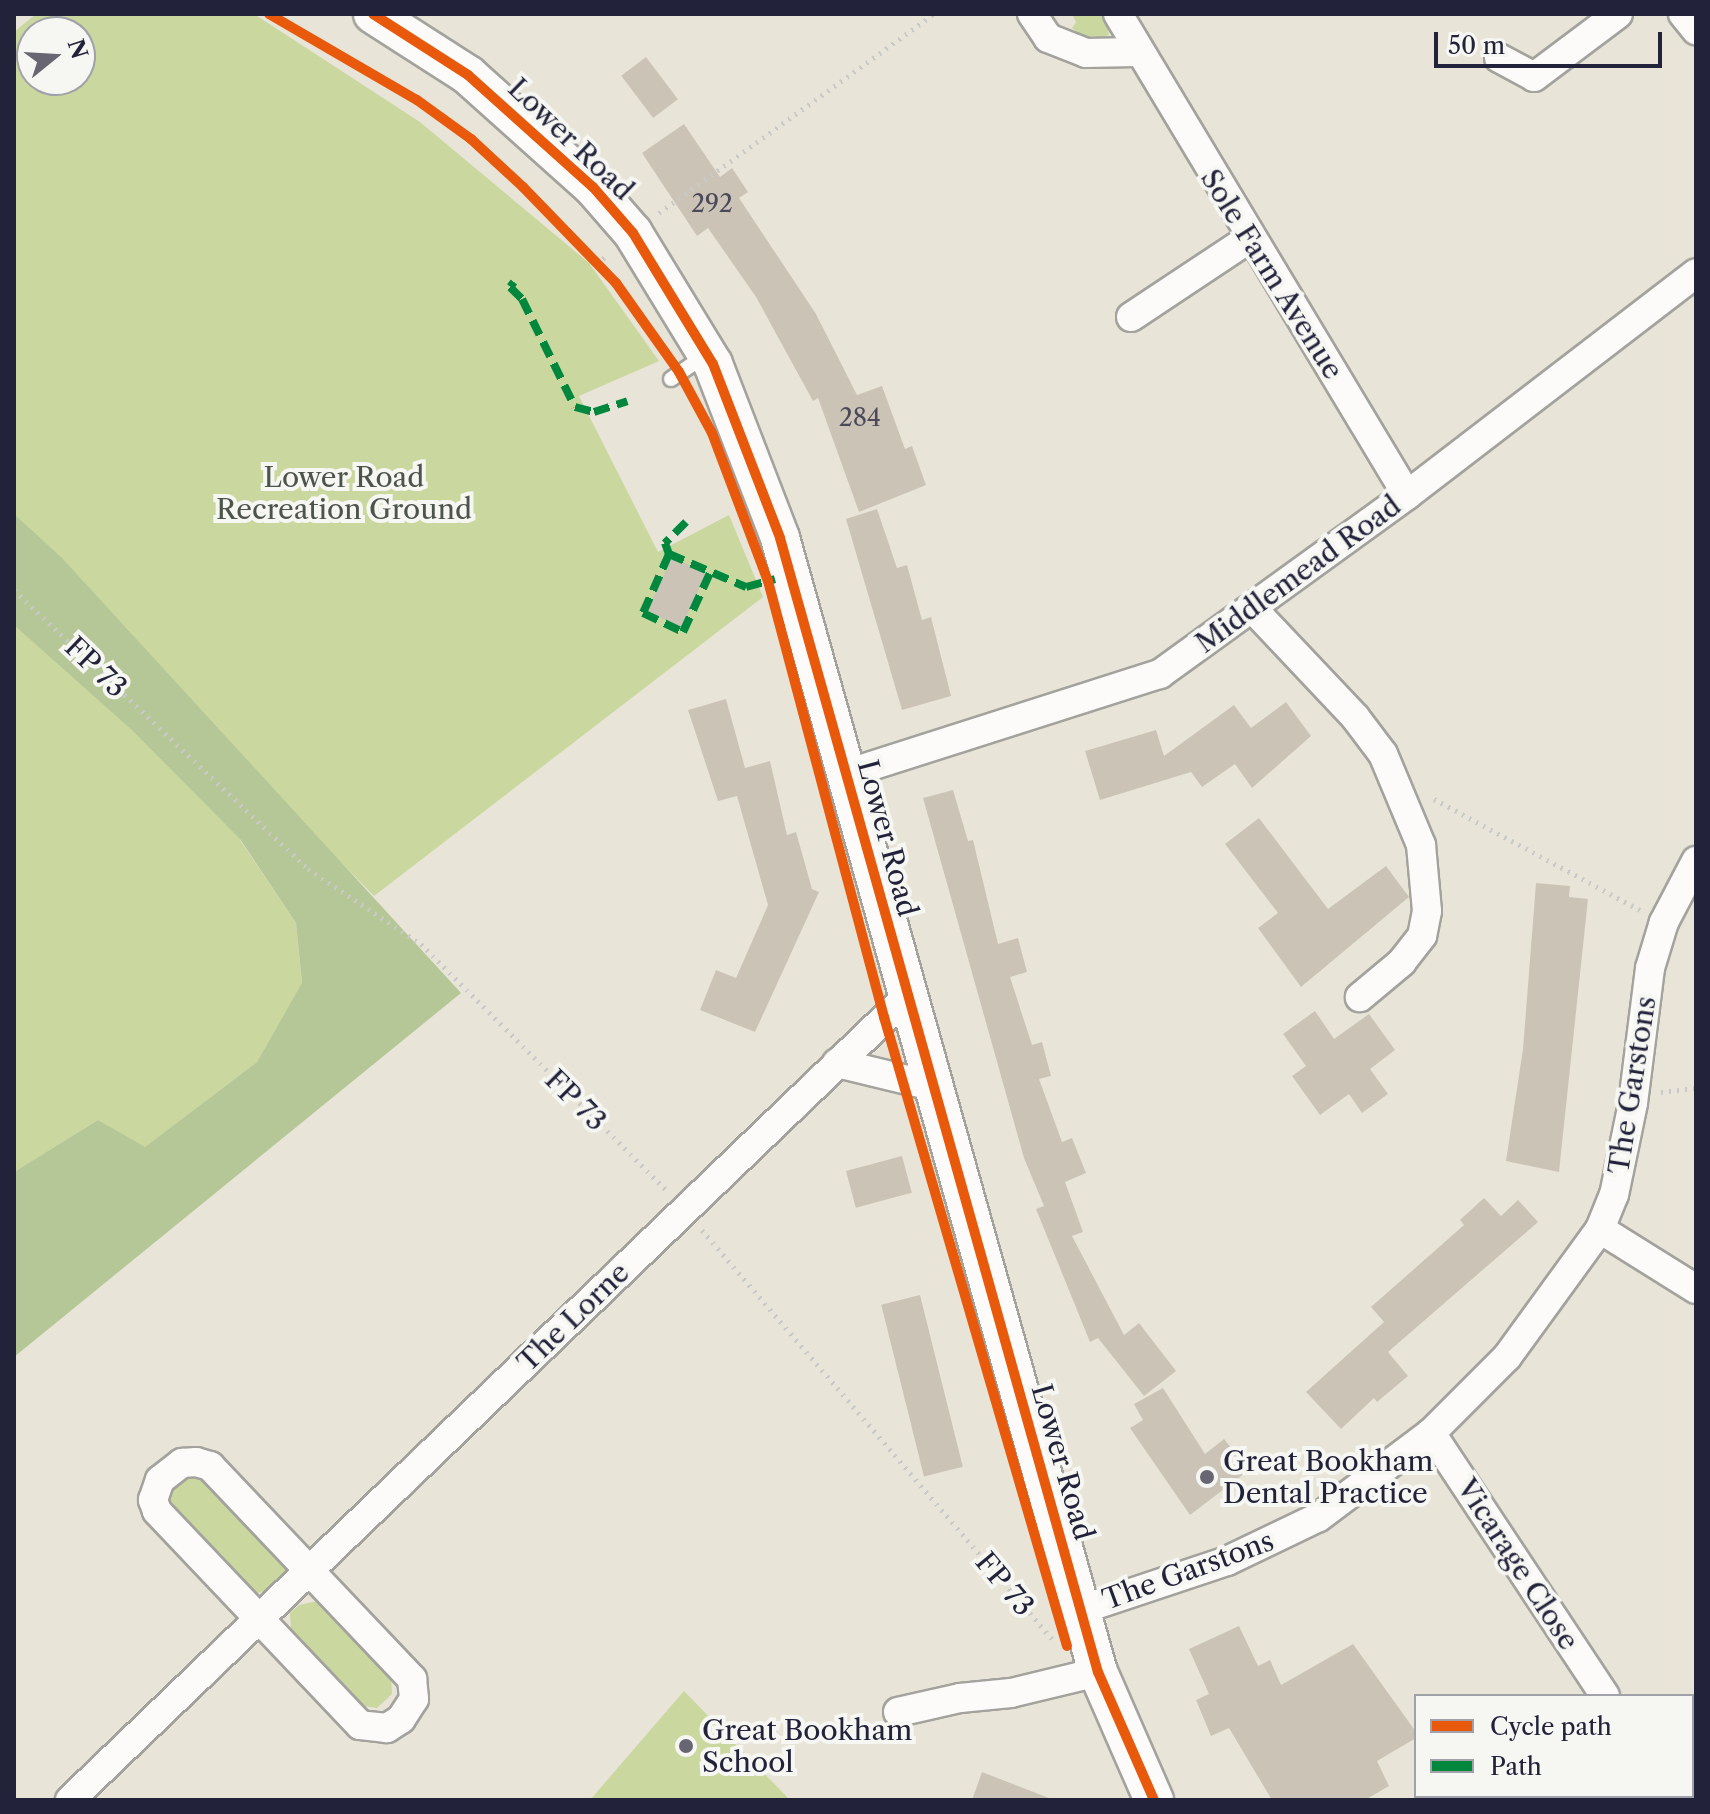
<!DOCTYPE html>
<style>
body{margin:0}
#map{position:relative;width:1710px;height:1814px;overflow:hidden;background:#e8e5d8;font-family:"Libre Caslon Text",serif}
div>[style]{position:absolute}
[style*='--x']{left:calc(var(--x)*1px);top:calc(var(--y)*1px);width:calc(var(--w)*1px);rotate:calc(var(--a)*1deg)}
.green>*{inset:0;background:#cad79f}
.forest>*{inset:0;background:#b6c797}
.building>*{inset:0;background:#ccc3b7;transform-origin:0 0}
.path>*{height:5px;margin-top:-2.5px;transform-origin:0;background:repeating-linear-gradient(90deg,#c9c9c8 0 2px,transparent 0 8px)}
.roads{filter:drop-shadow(2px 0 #a3a29d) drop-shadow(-2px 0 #a3a29d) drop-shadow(0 2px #a3a29d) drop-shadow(0 -2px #a3a29d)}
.lane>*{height:14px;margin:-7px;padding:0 7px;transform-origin:7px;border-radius:7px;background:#fcfbf9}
.street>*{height:28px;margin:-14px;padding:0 14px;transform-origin:14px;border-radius:14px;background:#fcfbf9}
.secondary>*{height:38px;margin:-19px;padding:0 19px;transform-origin:19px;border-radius:19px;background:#fcfbf9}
.quiet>*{height:8px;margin-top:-4px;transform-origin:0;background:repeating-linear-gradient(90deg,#00873e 0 16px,transparent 0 24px)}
.cycleway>*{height:10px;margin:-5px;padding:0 5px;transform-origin:5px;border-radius:5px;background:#e8590c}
.dots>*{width:22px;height:22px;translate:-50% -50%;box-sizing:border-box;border:4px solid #f6f6f2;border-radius:50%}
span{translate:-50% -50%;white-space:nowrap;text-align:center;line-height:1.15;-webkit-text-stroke:8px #f6f6f2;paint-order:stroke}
.number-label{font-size:24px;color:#4c4a5a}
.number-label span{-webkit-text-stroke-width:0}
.street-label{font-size:28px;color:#22223b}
.park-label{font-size:28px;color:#4d554b}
.poi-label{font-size:28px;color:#22223b}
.left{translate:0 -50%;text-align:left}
.frame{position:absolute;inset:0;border:16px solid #22223b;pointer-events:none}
.legend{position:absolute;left:1414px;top:1694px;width:280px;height:104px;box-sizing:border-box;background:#f6f6f2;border:2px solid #a1a1a9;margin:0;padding:10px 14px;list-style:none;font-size:24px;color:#22223b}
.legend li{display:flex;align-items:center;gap:16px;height:40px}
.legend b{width:40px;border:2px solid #a1a1a9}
.north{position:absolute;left:16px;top:16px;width:80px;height:80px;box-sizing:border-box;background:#f6f6f2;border:2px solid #a1a1a9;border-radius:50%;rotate:72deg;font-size:22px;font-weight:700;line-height:32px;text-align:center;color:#22223b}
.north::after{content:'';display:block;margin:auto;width:28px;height:36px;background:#676672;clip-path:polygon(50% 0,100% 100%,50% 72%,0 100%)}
.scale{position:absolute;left:1434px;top:32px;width:228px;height:36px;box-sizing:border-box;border:4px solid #22223b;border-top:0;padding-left:10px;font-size:24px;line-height:28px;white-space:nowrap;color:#22223b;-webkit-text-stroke:6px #f6f6f2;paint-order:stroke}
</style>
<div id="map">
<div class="green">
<div style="clip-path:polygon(evenodd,36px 14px,254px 14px,420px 122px,589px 263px,659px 361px,579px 396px,658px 552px,729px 515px,763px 597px,374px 896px,278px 798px,240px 840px,296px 923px,302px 984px,257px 1062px,144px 1148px,98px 1120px,14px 1172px,14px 32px,36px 14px,32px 32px,80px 32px,80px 80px,32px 80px,32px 32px)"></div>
<div style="clip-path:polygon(1072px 14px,1105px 14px,1109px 35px,1088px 41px,1072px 28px,1076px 22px)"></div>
<div style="clip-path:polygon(181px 1474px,204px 1479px,287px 1566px,285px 1577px,268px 1592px,255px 1593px,169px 1503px,168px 1491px)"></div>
<div style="clip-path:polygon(322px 1600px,391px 1676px,392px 1694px,377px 1708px,363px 1706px,291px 1629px,290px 1613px,299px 1605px)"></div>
<div style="clip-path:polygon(684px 1691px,790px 1800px,590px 1800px)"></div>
</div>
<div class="forest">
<div style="clip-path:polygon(14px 514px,62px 558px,461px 993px,14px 1357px,14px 1172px,98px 1120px,145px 1147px,257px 1062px,302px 983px,296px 923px,240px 839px,133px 731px,14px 625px)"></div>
</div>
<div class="building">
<div style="left:646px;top:57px;width:53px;height:31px;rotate:53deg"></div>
<div style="clip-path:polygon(684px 124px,720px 177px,732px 168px,748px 192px,739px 198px,816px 314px,857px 395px,882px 386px,905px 449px,912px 446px,926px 485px,859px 512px,818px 398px,813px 401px,756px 297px,708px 228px,697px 236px,642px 153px)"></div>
<div style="clip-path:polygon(877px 509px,897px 568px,907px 565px,922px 620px,931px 617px,951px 696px,902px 710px,846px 519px)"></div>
<div style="left:672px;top:557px;width:38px;height:60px;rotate:25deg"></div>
<div style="clip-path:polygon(726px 699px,745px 768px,770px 761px,787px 835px,796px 832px,812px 889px,819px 892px,755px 1032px,700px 1010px,716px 970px,736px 978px,768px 905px,737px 796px,718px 801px,688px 710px)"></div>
<div style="clip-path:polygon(1286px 702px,1311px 736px,1252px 788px,1235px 764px,1202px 787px,1191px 772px,1100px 800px,1085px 751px,1156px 730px,1164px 756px,1234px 705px,1251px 728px)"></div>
<div style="clip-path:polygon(953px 790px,968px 841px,973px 840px,998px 944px,1018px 938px,1027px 972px,1010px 977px,1032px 1045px,1042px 1042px,1051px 1076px,1039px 1079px,1062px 1142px,1072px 1138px,1086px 1173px,1065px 1182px,1083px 1232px,1072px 1236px,1124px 1335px,1139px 1323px,1176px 1371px,1144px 1396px,1098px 1338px,1090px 1342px,1036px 1209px,1044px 1206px,1024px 1158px,923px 798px)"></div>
<div style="clip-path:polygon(1259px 818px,1328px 909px,1386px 866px,1409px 897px,1301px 987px,1258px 928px,1278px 913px,1225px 844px)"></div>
<div style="clip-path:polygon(1536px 883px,1570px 886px,1569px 897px,1588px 899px,1559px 1172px,1506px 1161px,1523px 1049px)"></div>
<div style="clip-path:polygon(1315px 1011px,1334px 1039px,1369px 1014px,1395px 1050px,1370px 1069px,1388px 1094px,1362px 1113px,1349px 1094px,1320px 1115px,1292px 1076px,1306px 1066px,1283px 1034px)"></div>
<div style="left:902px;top:1156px;width:38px;height:58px;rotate:75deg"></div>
<div style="clip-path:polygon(1484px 1198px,1501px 1216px,1518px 1200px,1538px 1222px,1388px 1352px,1408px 1376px,1377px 1402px,1374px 1398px,1341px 1429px,1306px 1392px,1384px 1322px,1371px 1307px,1464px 1225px,1460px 1220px)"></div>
<div style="left:920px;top:1295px;width:177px;height:40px;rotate:76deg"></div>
<div style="clip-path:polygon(1163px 1388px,1205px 1454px,1224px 1439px,1249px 1470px,1190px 1515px,1130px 1428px,1143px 1420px,1134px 1404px)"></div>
<div style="clip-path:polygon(1239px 1626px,1258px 1666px,1270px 1660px,1281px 1685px,1353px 1644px,1416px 1732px,1416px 1738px,1377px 1761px,1389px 1786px,1365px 1800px,1272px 1800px,1229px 1728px,1211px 1736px,1196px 1700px,1209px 1694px,1189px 1649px)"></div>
<div style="clip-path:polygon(982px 1772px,1049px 1798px,1049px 1800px,972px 1800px)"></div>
</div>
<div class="path">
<div style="--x:659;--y:213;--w:339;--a:-35.9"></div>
<div style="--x:597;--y:264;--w:13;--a:-42"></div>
<div style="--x:14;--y:590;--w:405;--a:43.5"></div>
<div style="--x:308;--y:869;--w:136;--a:33.6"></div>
<div style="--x:421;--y:944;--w:347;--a:45.1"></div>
<div style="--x:1434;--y:799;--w:234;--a:28.3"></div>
<div style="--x:1661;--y:1092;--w:35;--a:-7"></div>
<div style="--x:702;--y:1230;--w:538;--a:49.44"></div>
</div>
<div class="roads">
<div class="lane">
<div style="--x:671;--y:379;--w:44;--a:-34.8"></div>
</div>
<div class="street">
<div style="--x:1032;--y:14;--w:29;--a:56"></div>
<div style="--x:1048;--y:38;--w:41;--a:21.5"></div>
<div style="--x:1086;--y:53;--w:50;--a:-1.1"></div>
<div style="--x:1118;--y:14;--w:561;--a:59"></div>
<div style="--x:1683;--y:14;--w:21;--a:51"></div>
<div style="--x:1499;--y:58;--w:40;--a:28"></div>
<div style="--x:1534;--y:77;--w:105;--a:-36.9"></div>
<div style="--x:1131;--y:317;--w:143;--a:-33.6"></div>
<div style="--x:1253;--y:609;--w:149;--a:46.6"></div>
<div style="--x:1355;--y:717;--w:46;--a:52.9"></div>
<div style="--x:1383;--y:754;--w:99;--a:67.3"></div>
<div style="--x:1421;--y:845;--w:66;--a:84.8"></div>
<div style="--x:1427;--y:911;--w:25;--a:101"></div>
<div style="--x:1422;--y:936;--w:33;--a:128"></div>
<div style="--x:1402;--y:962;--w:55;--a:140.2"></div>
<div style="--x:846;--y:774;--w:330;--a:-17.7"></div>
<div style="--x:1160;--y:674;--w:305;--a:-35.9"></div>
<div style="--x:1407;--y:495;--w:364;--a:-37.5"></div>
<div style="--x:837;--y:1063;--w:98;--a:13.6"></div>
<div style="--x:1600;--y:1229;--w:113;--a:32"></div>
<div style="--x:1431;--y:1433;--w:315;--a:56.5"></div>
<div style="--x:196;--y:1462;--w:15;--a:16"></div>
<div style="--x:210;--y:1466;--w:294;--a:46.5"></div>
<div style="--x:412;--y:1679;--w:20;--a:84"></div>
<div style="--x:414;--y:1699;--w:24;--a:123"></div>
<div style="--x:401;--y:1719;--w:17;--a:147"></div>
<div style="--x:387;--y:1728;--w:27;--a:-174"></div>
<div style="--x:360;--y:1725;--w:295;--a:-133.5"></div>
<div style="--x:157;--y:1511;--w:12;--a:-110"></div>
<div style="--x:153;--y:1500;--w:21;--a:-71"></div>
<div style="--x:160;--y:1480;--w:28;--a:-38"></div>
<div style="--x:182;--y:1463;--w:14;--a:-4"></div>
<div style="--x:1080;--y:1610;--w:155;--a:-18.4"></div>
<div style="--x:1227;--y:1561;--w:102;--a:-25.6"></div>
<div style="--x:1319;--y:1517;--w:140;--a:-36.9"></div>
<div style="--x:1431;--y:1433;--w:107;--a:-45"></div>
<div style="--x:1507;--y:1357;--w:158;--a:-54"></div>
<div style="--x:1600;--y:1229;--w:37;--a:-68"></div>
<div style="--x:1614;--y:1195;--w:94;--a:-78.3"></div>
<div style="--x:1633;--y:1103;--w:136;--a:-82.8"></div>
<div style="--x:1650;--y:968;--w:48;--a:-73.1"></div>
<div style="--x:1664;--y:922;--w:69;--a:-62.3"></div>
<div style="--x:898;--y:1712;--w:64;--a:-12.7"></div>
<div style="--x:960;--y:1698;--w:51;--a:-5.6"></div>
<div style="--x:1011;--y:1693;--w:89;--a:-13.6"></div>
<div style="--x:1674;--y:1796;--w:5;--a:53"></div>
<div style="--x:70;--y:1800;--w:1158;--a:-43.81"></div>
</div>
<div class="secondary">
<div style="--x:373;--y:14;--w:113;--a:32.7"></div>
<div style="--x:468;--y:75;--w:168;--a:41.9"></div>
<div style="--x:593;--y:187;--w:61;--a:49"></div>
<div style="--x:633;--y:233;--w:153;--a:58.6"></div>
<div style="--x:713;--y:364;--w:186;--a:68.9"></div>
<div style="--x:780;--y:538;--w:1178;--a:74.34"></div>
<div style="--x:1098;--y:1672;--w:140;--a:66.4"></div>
</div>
</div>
<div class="quiet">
<div style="--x:514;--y:282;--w:6;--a:129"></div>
<div style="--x:510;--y:287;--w:17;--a:45"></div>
<div style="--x:522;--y:299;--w:120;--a:63.9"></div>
<div style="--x:575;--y:407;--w:20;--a:15"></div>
<div style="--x:594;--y:412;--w:35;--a:-18"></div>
<div style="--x:686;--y:522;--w:30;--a:135"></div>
<div style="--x:665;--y:543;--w:12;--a:70"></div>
<div style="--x:669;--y:554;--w:84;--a:23.2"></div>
<div style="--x:746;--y:587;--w:30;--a:-15"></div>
<div style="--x:669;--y:554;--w:64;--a:113.8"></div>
<div style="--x:643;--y:613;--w:44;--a:25.4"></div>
<div style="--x:683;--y:632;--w:65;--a:-65.4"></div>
</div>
<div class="cycleway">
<div style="--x:269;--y:14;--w:171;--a:30.2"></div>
<div style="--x:417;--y:100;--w:67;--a:35.8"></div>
<div style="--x:471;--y:139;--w:71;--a:42.7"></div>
<div style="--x:523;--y:187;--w:134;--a:45.9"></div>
<div style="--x:616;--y:283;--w:109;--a:54.7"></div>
<div style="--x:679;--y:372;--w:69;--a:61.6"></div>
<div style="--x:712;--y:433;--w:158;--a:69.3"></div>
<div style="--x:768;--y:581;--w:451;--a:75.1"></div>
<div style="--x:884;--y:1017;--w:655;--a:73.78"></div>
<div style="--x:373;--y:14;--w:113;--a:32.7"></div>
<div style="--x:468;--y:75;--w:168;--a:41.9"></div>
<div style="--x:593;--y:187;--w:61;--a:49"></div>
<div style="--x:633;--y:233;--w:153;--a:58.6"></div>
<div style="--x:713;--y:364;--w:186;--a:68.9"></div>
<div style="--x:780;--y:538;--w:1178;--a:74.34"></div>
<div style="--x:1098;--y:1672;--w:140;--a:66.4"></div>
</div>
<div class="dots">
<div style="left:1207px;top:1477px;background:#676672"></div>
<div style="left:686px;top:1746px;background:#676672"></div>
</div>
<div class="number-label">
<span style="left:712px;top:204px">292</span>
<span style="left:860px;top:418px">284</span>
</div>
<div class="street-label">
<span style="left:571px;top:139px;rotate:44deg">Lower Road</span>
<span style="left:1272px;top:274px;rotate:58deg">Sole Farm Avenue</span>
<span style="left:1298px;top:574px;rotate:-36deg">Middlemead Road</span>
<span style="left:96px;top:667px;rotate:44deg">FP 73</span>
<span style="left:888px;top:838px;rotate:75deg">Lower Road</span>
<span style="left:1632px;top:1085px;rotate:-81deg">The Garstons</span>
<span style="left:576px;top:1100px;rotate:45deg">FP 73</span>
<span style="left:573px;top:1317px;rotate:-44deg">The Lorne</span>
<span style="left:1063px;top:1462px;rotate:74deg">Lower Road</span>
<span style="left:1518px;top:1564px;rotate:57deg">Vicarage Close</span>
<span style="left:1188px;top:1570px;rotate:-20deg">The Garstons</span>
<span style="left:1005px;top:1584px;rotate:50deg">FP 73</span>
</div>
<div class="park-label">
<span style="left:344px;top:493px">Lower Road<br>Recreation Ground</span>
</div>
<div class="poi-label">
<span class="left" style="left:1223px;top:1477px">Great Bookham<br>Dental Practice</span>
<span class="left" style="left:702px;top:1746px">Great Bookham<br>School</span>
</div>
<div class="frame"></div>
<ul class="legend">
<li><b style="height:10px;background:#e8590c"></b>Cycle path</li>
<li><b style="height:10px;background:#00873e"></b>Path</li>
</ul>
<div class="north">N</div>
<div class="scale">50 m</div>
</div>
